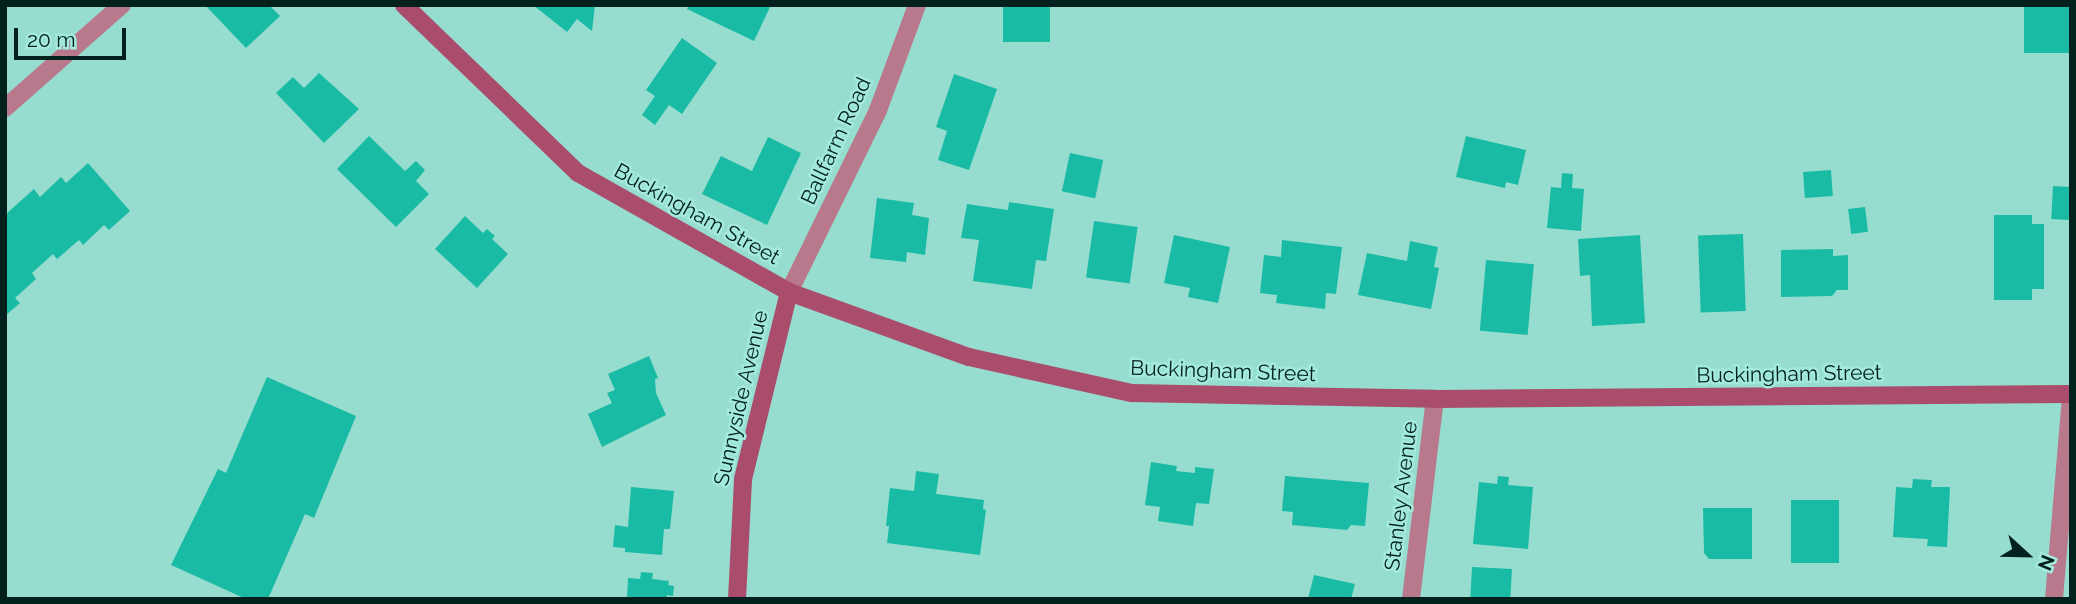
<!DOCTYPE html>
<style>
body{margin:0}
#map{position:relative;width:2076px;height:604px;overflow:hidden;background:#96ddcf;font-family:Raleway,sans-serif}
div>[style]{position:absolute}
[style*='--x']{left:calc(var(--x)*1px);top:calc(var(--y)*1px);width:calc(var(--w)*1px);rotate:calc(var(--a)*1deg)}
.building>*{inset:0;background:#1abba5;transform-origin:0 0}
.street>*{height:18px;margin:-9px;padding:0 9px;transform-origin:9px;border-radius:9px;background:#b9798c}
.secondary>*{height:18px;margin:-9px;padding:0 9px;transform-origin:9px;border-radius:9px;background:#aa4d6d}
span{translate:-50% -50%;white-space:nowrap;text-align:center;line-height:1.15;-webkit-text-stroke:5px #a3eadc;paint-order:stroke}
.street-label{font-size:21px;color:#03211c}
.frame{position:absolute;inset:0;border:7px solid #03211c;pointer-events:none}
.north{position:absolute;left:1992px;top:520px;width:70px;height:70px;-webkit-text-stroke:5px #a3eadc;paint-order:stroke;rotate:112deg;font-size:19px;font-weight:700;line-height:28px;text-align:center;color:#03211c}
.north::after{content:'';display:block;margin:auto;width:24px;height:32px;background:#03211c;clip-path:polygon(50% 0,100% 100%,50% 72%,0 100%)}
.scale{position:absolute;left:14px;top:28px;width:112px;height:32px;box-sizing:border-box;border:4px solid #03211c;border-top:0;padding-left:9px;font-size:21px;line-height:24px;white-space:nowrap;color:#03211c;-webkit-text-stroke:5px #a3eadc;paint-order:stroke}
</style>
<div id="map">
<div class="building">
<div style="clip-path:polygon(205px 5px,269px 5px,280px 16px,246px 48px)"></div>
<div style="clip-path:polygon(533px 5px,595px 5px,592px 31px,577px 19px,567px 32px)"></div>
<div style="clip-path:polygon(689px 5px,771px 5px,754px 41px,687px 9px)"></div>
<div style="left:1003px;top:5px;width:47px;height:37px"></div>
<div style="left:2024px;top:5px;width:47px;height:48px"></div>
<div style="clip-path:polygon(682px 38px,717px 63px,682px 114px,669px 105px,655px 125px,642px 115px,655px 96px,646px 90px)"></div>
<div style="clip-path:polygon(319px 73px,359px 109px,324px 143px,276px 93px,293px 77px,304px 88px)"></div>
<div style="clip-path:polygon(954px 74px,997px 89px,969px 170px,938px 160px,947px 131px,936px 127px)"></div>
<div style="clip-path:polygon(369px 136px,405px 171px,416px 161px,425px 170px,416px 181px,429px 194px,396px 227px,337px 169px)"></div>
<div style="clip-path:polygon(1466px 136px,1526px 150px,1518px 185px,1506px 182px,1505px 188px,1456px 177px)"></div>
<div style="clip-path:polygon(768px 137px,801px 153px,767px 225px,702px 194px,721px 156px,752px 171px)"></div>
<div style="left:1070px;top:153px;width:34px;height:39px;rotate:12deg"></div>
<div style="clip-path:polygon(88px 163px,130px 211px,109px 230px,104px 225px,83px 245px,79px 240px,57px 259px,53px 254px,32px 273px,36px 279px,15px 298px,20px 303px,5px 316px,5px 215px,34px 189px,40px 197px,61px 177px,66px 183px)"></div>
<div style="left:1831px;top:170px;width:26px;height:28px;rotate:86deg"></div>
<div style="clip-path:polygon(1562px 173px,1573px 174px,1572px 188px,1584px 189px,1581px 231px,1547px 228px,1551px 187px,1561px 188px)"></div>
<div style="left:2053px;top:186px;width:18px;height:33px;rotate:3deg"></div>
<div style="clip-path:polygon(877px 198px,914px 203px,912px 215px,929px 218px,925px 255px,907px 252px,906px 262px,870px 258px)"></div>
<div style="clip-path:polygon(1009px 202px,1054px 209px,1046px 261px,1036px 260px,1032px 289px,973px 281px,979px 240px,961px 238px,967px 204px,1008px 210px)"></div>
<div style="left:1865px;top:207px;width:25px;height:17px;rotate:83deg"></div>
<div style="clip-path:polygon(1994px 215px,2032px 215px,2032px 224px,2044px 224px,2044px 289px,2032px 289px,2032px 300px,1994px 300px)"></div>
<div style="clip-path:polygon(465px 216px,483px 233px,487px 229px,495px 236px,492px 239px,508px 254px,477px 288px,435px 249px)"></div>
<div style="left:1094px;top:221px;width:44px;height:57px;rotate:8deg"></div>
<div style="left:1743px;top:234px;width:77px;height:45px;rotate:88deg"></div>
<div style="clip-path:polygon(1174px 235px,1230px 247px,1218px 303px,1188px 297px,1190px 288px,1164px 283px)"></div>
<div style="clip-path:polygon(1640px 235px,1645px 323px,1592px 326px,1590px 275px,1580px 276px,1578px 239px)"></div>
<div style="clip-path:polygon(1282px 240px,1342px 247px,1336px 294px,1326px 293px,1325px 309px,1276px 303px,1277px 295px,1260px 293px,1264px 255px,1281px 257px)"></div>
<div style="clip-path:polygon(1410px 241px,1438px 247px,1434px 267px,1439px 268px,1431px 309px,1358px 295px,1367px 253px,1407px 261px)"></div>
<div style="clip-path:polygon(1833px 249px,1833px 256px,1848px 255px,1848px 290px,1837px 290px,1832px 296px,1781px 297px,1781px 250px)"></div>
<div style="left:1486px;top:260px;width:48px;height:71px;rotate:5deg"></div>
<div style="clip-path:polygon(649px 356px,658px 378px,655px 379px,656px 393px,666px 415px,602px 447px,588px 414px,612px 403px,607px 393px,615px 390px,608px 374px)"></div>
<div style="clip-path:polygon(267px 377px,356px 416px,314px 518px,305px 514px,268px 599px,246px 599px,171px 565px,218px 469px,226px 473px)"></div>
<div style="clip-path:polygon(1151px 462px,1177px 466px,1176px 471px,1195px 473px,1195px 467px,1214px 469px,1209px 504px,1196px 503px,1193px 526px,1158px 521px,1160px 507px,1145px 505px)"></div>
<div style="clip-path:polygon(916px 471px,939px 474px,936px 494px,984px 500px,983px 509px,986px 510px,980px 555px,887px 543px,889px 526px,886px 526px,890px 488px,914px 491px)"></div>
<div style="clip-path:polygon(1285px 476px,1369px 483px,1365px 526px,1351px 525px,1347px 530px,1292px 525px,1293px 512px,1282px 511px)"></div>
<div style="clip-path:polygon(1498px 476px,1509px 477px,1508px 485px,1533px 487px,1528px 549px,1473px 544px,1479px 482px,1497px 484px)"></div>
<div style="clip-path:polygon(1913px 479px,1932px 480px,1931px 487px,1950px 487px,1947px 547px,1927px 546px,1928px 539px,1893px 537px,1896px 487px,1912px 488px)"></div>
<div style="clip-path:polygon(631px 487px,674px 491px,670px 529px,664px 529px,662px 555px,625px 552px,625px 548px,613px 547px,615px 525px,628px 527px)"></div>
<div style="left:1791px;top:500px;width:48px;height:63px"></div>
<div style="clip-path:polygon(1703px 508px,1752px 508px,1752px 559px,1709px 559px,1704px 553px)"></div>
<div style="left:1472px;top:567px;width:40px;height:32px;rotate:3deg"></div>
<div style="clip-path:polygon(641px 572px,653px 573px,652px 579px,669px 581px,668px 585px,674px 586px,673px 596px,667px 595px,667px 599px,627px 599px,628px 578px,640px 579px)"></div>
<div style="clip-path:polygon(1314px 575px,1355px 584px,1351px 599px,1308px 599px)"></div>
</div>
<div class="street">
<div style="--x:5;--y:108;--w:156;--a:-41.4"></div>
<div style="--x:789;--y:292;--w:203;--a:-63.9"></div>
<div style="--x:878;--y:110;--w:112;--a:-69.6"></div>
<div style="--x:1411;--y:599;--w:201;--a:-83.2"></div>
<div style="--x:2054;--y:599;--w:205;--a:-85.2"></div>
</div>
<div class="secondary">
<div style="--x:404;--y:5;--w:242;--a:44"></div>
<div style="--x:578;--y:173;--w:242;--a:29.4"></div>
<div style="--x:789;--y:292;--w:191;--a:19.9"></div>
<div style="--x:969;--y:357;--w:167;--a:12.5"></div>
<div style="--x:1132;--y:393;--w:303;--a:1.1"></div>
<div style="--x:1435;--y:399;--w:636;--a:-0.45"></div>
<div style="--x:737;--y:599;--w:120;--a:-87.1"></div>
<div style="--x:743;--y:479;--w:193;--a:-76.2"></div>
</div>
<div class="street-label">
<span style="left:836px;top:141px;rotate:-65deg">Ballfarm Road</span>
<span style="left:697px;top:214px;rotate:29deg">Buckingham Street</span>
<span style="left:1223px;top:371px;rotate:2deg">Buckingham Street</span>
<span style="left:1789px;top:374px;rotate:-1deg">Buckingham Street</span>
<span style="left:741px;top:398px;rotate:-77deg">Sunnyside Avenue</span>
<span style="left:1401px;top:496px;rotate:-83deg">Stanley Avenue</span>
</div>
<div class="frame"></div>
<div class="north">N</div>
<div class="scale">20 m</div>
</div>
